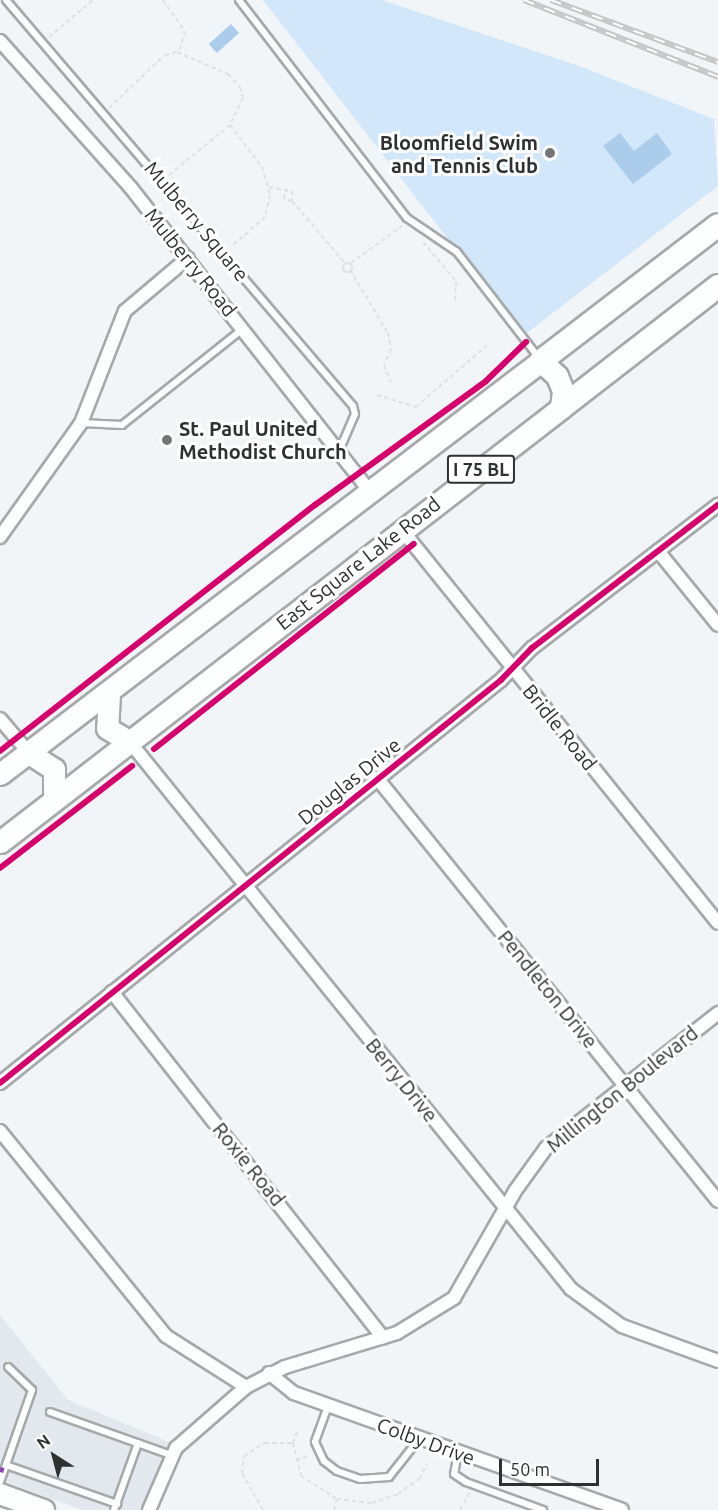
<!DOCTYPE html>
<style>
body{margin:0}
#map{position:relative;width:718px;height:1510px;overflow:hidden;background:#f2f5f7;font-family:Ubuntu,sans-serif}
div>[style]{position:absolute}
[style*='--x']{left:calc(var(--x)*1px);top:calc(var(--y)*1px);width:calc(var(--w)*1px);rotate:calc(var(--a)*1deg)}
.built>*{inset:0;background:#e2e8ee}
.green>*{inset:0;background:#d2e7fa}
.water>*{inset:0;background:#abccea;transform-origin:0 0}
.path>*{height:2px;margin-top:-1px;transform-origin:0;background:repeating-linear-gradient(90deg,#dfe1e1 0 4.5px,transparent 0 7.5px)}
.path>.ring{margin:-1px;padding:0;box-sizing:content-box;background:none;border:2px solid #dfe1e1;border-radius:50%}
.roads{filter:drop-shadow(2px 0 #a6a9aa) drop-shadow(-2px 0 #a6a9aa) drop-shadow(0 2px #a6a9aa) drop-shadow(0 -2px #a6a9aa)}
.service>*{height:6px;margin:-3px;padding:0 3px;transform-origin:3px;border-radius:3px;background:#fdfefe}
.minor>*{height:12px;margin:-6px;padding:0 6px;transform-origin:6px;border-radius:6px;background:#fdfefe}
.primary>*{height:20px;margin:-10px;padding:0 10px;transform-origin:10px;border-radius:10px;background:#fdfefe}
.trunk>*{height:21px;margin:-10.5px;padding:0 10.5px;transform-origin:10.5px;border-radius:10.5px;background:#fdfefe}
.motorway>*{height:22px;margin:-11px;padding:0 11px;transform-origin:11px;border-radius:11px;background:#fdfefe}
.rail>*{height:6px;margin-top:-3px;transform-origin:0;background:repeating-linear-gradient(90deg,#fff 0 11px,#c4c5c6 0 22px);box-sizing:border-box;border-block:2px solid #c4c5c6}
.quiet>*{height:4.5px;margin-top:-2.25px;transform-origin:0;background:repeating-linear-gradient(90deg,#8e44ad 0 9px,transparent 0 13.5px)}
.cycleway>*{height:6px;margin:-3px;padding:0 3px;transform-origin:3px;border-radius:3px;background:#d6006c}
.dots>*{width:16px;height:16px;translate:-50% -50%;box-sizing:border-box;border:3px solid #fff;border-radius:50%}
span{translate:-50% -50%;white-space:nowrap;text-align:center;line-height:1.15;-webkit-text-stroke:6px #fff;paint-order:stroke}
.shield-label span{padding:2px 4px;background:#fff;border:2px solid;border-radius:4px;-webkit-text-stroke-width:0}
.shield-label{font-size:18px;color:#2e3031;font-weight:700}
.poi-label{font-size:20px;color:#2e3031;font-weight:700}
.right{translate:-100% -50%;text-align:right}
.left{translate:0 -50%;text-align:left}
.street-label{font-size:20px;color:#2e3031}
.north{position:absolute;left:24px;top:1426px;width:60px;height:60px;-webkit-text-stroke:4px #fff;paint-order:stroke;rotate:324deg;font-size:16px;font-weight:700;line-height:24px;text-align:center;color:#2e3031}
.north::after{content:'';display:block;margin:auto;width:21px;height:27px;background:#2e3031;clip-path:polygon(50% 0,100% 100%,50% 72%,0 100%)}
.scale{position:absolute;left:499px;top:1459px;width:100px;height:27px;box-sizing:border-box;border:3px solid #2e3031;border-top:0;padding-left:8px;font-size:18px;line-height:21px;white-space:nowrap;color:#2e3031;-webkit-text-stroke:4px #fff;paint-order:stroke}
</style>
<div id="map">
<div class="built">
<div style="clip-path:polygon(0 1315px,68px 1400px,174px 1444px,144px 1510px,83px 1510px,0 1480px)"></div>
</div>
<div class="green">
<div style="clip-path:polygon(263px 0,382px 0,582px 67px,714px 119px,718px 186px,523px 336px)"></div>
</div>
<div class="water">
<div style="left:231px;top:24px;width:12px;height:30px;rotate:48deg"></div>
<div style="clip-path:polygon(620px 133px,634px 151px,657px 133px,672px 154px,633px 184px,603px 146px)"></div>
</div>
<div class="path">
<div style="--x:163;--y:0;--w:38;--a:55"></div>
<div style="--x:185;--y:31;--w:22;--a:106"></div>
<div style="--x:49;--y:37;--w:57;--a:-40.1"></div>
<div style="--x:109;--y:108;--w:77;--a:-43.4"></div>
<div style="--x:165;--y:55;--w:12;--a:-14"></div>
<div style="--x:177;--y:52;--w:56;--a:23.3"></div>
<div style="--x:228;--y:74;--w:18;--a:47"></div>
<div style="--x:240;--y:87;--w:11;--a:75"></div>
<div style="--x:243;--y:98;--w:30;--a:116"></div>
<div style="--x:169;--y:175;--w:79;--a:-39.3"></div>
<div style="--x:230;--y:125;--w:53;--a:52.7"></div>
<div style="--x:262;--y:167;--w:29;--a:74"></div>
<div style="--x:270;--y:195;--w:23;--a:103"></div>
<div style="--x:265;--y:217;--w:45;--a:138.6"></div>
<div style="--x:269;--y:187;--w:23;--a:10"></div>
<div style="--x:292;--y:191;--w:10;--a:90"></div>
<div style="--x:292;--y:201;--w:8;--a:-166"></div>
<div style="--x:284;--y:199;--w:9;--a:-77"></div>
<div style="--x:292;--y:201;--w:82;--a:49.5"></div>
<div style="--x:423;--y:242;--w:51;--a:49.8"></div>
<div style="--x:456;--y:281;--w:22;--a:93"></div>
<div class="ring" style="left:342.5px;top:262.5px;width:7px;height:7px"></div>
<div style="--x:351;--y:263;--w:63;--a:-36"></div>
<div style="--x:350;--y:270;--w:74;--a:58.9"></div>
<div style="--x:388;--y:333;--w:16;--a:79"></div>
<div style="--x:391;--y:349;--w:17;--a:114"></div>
<div style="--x:384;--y:365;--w:19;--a:69"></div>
<div style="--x:377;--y:395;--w:41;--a:17.1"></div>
<div style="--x:416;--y:407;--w:94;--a:-41.1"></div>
<div style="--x:293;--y:1443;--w:14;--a:-69"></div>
<div style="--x:296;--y:1460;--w:15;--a:-20"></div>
<div style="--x:263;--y:1510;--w:43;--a:-119.6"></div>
<div style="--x:242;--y:1473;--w:17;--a:-83"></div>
<div style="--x:244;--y:1456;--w:25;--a:-32"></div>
<div style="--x:265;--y:1443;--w:28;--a:0"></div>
<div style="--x:293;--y:1443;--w:34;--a:76"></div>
<div style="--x:301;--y:1476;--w:43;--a:32.6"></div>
<div style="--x:334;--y:1510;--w:11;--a:-75"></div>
<div style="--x:337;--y:1499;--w:35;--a:7"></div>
<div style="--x:372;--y:1503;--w:28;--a:-19"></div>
<div style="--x:398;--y:1494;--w:26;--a:-36"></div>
<div style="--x:419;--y:1479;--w:17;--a:-62"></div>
<div style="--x:460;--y:1510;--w:21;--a:-61"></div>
</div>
<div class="roads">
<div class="service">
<div style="--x:6;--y:0;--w:534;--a:49.48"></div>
<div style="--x:353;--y:406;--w:8;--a:76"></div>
<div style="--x:355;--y:414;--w:40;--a:113.4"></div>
<div style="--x:239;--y:0;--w:275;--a:52.4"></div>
<div style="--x:407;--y:218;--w:60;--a:34.2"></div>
<div style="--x:457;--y:252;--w:134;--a:52.3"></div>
<div style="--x:82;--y:423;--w:40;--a:2.9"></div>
<div style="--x:122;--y:425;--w:156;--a:-38.5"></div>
<div style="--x:328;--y:1406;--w:38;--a:110"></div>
<div style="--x:315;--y:1442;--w:21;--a:65"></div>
<div style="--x:324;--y:1461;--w:16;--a:38"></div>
<div style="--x:337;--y:1471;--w:24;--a:19"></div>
<div style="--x:360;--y:1479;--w:29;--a:-4"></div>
<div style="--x:389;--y:1477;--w:48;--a:-51.7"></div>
<div style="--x:50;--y:1412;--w:128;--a:19.6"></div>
<div style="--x:458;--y:1452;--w:22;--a:100"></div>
<div style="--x:454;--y:1474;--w:14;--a:34"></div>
<div style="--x:466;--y:1482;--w:82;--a:20"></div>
<div style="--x:6;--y:1465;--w:118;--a:19.4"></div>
<div style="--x:0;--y:1482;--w:97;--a:-70.8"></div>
<div style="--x:32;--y:1390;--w:33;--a:-136"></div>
<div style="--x:114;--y:1510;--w:71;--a:-70.3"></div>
</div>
<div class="minor">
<div style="--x:0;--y:41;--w:197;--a:48.3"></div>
<div style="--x:131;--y:188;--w:388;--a:51.8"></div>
<div style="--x:402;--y:530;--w:504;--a:51.2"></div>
<div style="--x:0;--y:537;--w:140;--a:-54.6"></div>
<div style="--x:81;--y:423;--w:120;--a:-68.6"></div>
<div style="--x:125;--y:311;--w:82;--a:-40.1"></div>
<div style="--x:658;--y:551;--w:95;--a:51"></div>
<div style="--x:0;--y:719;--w:45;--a:49.5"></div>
<div style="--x:129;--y:741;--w:704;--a:51.11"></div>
<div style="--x:571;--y:1289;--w:63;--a:36"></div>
<div style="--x:622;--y:1326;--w:102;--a:20"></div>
<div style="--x:377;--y:778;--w:543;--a:51.13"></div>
<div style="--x:112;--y:992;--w:439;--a:51.9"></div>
<div style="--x:0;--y:1083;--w:643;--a:-38.81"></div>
<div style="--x:501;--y:680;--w:45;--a:-45.9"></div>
<div style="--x:532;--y:648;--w:235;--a:-37.6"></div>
<div style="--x:0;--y:1131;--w:264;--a:51"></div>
<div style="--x:166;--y:1336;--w:95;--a:32.5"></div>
<div style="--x:269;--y:1373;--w:32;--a:39"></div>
<div style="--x:294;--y:1393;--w:348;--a:19.6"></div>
<div style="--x:149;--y:1510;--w:68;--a:-66.5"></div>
<div style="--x:176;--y:1448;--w:93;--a:-41.1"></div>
<div style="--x:246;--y:1387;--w:44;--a:-27.1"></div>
<div style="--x:285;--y:1367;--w:117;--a:-16.9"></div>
<div style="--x:397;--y:1333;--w:67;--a:-31.6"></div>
<div style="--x:454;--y:1298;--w:123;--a:-60.3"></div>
<div style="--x:515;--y:1191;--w:53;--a:-54.2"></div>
<div style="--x:546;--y:1148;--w:219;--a:-38.1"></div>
</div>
<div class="primary">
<div style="--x:0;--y:1494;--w:47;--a:20"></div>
</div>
<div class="trunk">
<div style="--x:109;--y:694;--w:34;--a:93"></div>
<div style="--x:107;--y:728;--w:26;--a:31"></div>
<div style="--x:29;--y:753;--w:30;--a:33"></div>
<div style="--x:54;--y:769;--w:30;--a:90"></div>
<div style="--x:0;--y:774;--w:681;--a:-37.36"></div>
<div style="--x:541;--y:361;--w:22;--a:43"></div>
<div style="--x:557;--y:376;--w:16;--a:68"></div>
<div style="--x:563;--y:391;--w:17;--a:97"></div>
<div style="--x:561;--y:408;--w:709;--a:142.27"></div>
</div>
<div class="motorway">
<div style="--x:541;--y:361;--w:223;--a:-37.5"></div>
<div style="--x:561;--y:408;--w:199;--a:-37.8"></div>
</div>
</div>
<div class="rail">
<div style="--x:524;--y:0;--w:209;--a:21.6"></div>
<div style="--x:551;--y:0;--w:178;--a:20.4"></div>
</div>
<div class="quiet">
<div style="--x:0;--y:1469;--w:4;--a:14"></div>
</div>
<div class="cycleway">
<div style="--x:154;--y:749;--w:331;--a:-38.3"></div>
<div style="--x:0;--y:751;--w:400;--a:-38"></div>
<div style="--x:315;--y:505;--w:211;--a:-35.9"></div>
<div style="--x:486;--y:381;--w:56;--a:-44.3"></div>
<div style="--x:0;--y:868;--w:167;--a:-37.7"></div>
<div style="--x:0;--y:1083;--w:643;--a:-38.81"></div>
<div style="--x:501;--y:680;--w:45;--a:-45.9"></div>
<div style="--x:532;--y:648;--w:235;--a:-37.6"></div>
</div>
<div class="dots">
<div style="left:550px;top:153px;background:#737576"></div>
<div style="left:167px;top:440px;background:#737576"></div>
</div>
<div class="shield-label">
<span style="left:481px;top:469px">I 75 BL</span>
</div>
<div class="poi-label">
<span class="right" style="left:538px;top:154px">Bloomfield Swim<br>and Tennis Club</span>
<span class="left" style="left:179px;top:440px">St. Paul United<br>Methodist Church</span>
</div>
<div class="street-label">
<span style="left:197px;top:221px;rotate:50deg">Mulberry Square</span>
<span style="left:191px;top:262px;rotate:51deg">Mulberry Road</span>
<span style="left:358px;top:563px;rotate:-38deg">East Square Lake Road</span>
<span style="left:560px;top:727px;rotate:51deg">Bridle Road</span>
<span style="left:349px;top:781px;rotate:-39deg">Douglas Drive</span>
<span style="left:548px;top:989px;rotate:51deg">Pendleton Drive</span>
<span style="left:402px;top:1080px;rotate:51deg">Berry Drive</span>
<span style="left:622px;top:1089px;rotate:-39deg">Millington Boulevard</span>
<span style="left:249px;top:1164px;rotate:51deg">Roxie Road</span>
<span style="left:426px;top:1441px;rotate:20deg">Colby Drive</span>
</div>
<div class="north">N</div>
<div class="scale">50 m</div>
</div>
